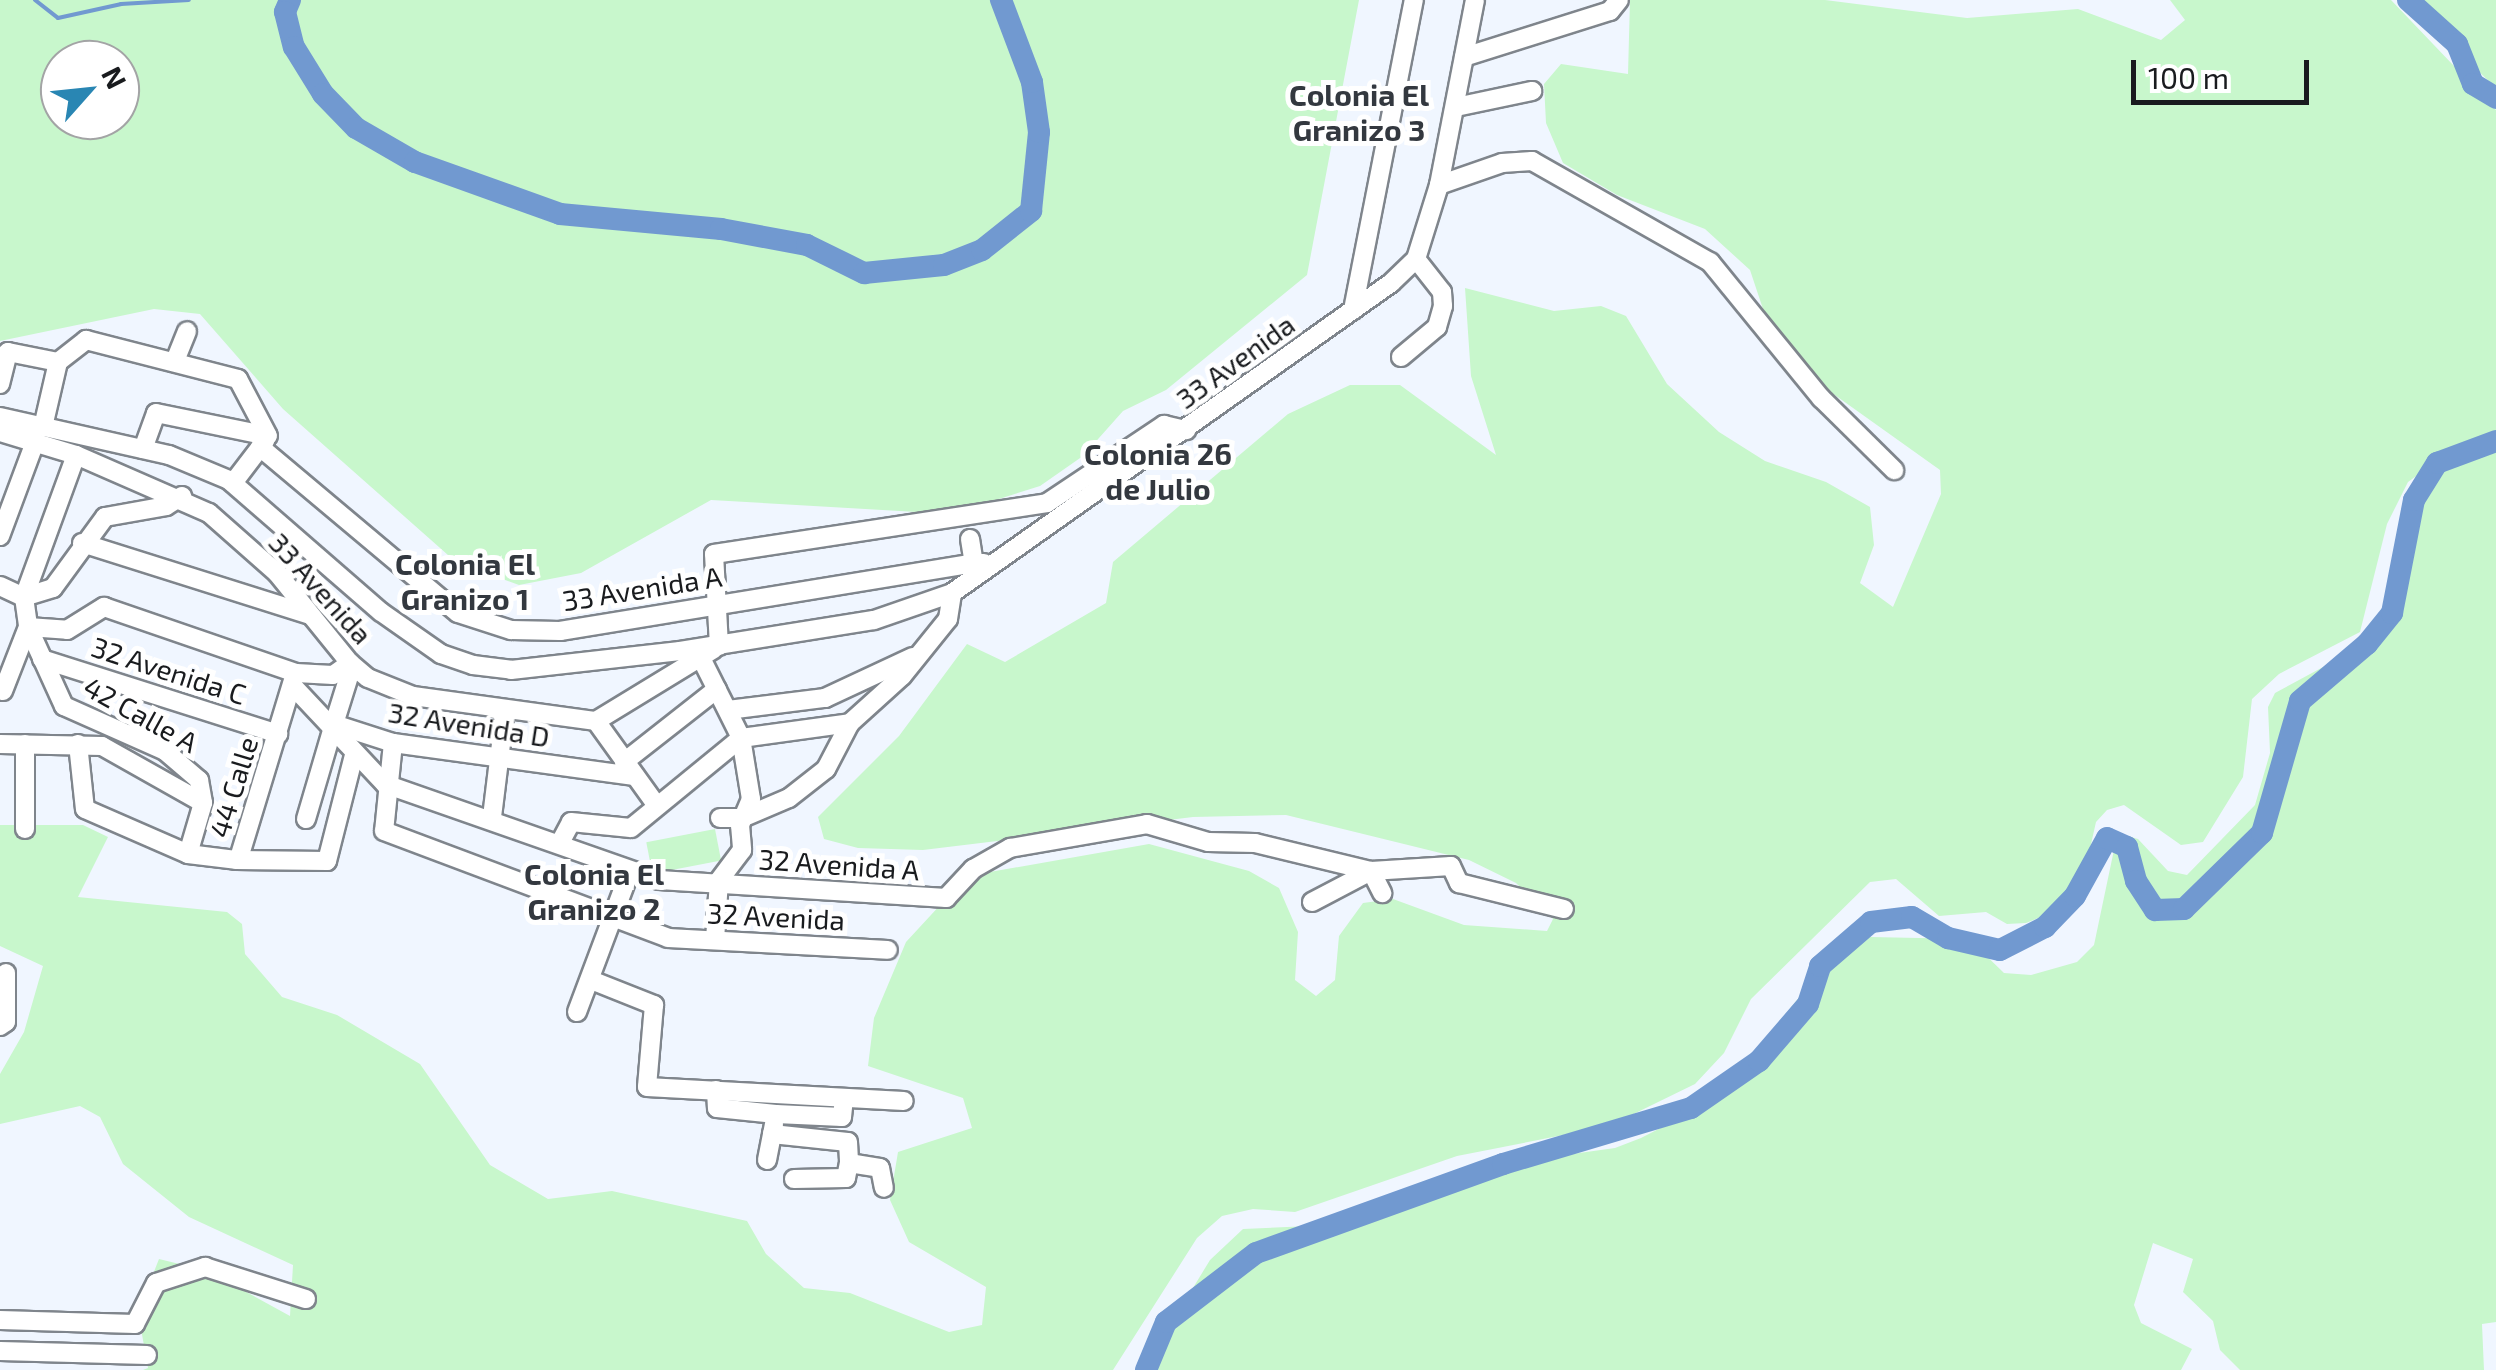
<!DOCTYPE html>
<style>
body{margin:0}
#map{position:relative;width:2496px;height:1370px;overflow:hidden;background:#f0f6ff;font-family:"Exo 2",sans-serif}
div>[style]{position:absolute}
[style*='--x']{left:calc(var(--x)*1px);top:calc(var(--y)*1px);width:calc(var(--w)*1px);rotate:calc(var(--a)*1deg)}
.green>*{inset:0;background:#c8f7cc;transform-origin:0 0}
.stream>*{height:4px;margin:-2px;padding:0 2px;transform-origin:2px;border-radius:2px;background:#7199d0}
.river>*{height:22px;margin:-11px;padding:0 11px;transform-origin:11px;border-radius:11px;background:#7199d0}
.roads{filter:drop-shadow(2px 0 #7f858c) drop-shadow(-2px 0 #7f858c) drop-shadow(0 2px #7f858c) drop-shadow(0 -2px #7f858c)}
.minor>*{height:18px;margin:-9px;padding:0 9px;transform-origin:9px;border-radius:9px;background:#fff}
span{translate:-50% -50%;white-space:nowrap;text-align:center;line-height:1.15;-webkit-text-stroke:10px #fff;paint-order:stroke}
.street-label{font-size:28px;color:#191b1e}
.neighbourhood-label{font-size:30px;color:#33383f;font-weight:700}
.north{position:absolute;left:40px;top:40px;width:100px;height:100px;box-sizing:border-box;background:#fff;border:2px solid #a3a4a5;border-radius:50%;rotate:63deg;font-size:28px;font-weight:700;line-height:40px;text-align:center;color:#191b1e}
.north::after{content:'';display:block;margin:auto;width:35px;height:45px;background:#2986b3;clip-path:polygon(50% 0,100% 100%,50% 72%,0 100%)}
.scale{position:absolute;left:2131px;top:60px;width:178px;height:45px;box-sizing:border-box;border:5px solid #191b1e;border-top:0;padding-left:12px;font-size:30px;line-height:35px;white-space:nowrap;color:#191b1e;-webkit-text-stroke:8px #fff;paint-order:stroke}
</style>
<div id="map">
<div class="green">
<div style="clip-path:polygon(evenodd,0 0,1359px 0,1307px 275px,1166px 390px,1123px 411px,1083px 456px,1040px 486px,951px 514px,711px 500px,581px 573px,519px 585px,457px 563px,283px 409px,200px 314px,154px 309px,0 341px,0 0,60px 60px,120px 60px,120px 120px,60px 120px,60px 60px)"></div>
<div style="clip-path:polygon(1630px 0,1825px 0,1967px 18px,2078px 9px,2161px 40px,2185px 20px,2170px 0,2391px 0,2496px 110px,2496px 434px,2455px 448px,2408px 482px,2387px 524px,2360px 632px,2279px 674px,2252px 699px,2243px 777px,2203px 842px,2181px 845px,2124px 805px,2107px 810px,2096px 822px,2078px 902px,2026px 923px,2007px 924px,1986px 912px,1939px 916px,1896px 879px,1870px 882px,1751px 999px,1724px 1053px,1695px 1084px,1609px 1126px,1457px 1156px,1295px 1212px,1253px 1209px,1222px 1216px,1197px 1238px,1113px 1370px,143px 1370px,148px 1368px,138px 1312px,159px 1259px,208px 1271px,290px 1316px,293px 1265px,189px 1217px,123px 1164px,100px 1117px,80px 1106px,0 1124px,0 1074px,24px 1032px,43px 966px,0 946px,0 825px,83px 825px,108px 837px,78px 897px,227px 912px,242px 924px,245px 954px,282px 997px,337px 1015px,420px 1064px,490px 1165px,548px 1199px,612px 1191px,747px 1221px,766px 1254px,804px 1288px,850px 1293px,949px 1332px,982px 1325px,986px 1287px,909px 1242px,890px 1200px,898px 1152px,972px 1128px,963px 1098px,868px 1066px,874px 1018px,906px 942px,967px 876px,1149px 844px,1249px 871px,1279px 888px,1298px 932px,1295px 980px,1316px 996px,1335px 980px,1339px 936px,1363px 903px,1393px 899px,1464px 925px,1547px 931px,1553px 919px,1516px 883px,1469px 860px,1286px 815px,1193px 817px,923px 850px,858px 848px,824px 839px,818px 817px,899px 736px,967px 644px,1005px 662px,1106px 603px,1113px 562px,1288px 414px,1350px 385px,1400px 385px,1496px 455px,1471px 376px,1465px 288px,1554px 311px,1601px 306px,1626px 316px,1667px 384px,1719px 432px,1765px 461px,1826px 482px,1870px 507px,1874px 545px,1860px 583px,1893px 607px,1941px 494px,1940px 470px,1825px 388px,1770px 330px,1750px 270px,1705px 229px,1617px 195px,1563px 163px,1546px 123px,1544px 84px,1561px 64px,1628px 74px)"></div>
<div style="clip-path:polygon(2408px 0,2496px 0,2496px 88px,2422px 17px)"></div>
<div style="clip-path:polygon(2496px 445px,2496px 1322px,2482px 1324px,2484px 1370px,2240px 1370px,2220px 1350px,2213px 1321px,2183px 1292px,2193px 1259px,2153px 1243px,2134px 1305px,2141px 1323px,2192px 1349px,2181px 1370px,1143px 1370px,1210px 1260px,1243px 1229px,1310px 1226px,1398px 1207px,1522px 1161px,1615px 1148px,1641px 1138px,1721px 1097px,1751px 1070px,1771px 1032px,1827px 963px,1870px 937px,1969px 939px,2004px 973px,2031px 975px,2077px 962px,2094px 945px,2115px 845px,2124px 835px,2138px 839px,2168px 871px,2187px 875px,2255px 805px,2270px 753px,2268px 707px,2275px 693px,2362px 646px,2385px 612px,2411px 488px)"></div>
<div style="left:715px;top:829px;width:32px;height:70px;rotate:79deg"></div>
</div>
<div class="stream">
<div style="--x:35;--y:0;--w:29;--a:38"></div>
<div style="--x:58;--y:18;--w:65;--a:-12.5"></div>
<div style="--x:121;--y:4;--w:68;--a:-3.4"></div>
</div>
<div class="river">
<div style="--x:290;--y:0;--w:13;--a:113"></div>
<div style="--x:285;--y:12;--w:36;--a:76"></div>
<div style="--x:294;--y:47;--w:55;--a:58.3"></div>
<div style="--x:323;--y:94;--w:47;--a:45.9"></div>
<div style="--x:356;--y:128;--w:68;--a:30"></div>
<div style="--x:415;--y:162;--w:154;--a:19.7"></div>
<div style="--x:560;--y:214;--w:162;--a:5.3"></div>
<div style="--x:721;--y:229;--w:87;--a:10.5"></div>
<div style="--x:807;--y:245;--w:64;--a:26.2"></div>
<div style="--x:864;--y:273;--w:80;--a:-5.7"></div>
<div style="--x:944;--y:265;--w:41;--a:-21.5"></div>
<div style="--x:982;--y:250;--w:63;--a:-38.5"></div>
<div style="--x:1031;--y:211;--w:79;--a:-84.2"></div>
<div style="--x:1039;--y:132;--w:50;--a:-98"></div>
<div style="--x:1032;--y:82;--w:88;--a:-110.7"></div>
<div style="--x:2408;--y:0;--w:66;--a:41.9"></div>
<div style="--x:2457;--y:44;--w:43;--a:68.2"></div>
<div style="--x:2473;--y:84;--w:27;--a:31"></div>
<div style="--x:1146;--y:1370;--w:52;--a:-67.4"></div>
<div style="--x:1166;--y:1322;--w:113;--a:-37.5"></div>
<div style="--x:1256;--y:1253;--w:263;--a:-19.8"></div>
<div style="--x:1503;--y:1164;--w:196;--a:-16.6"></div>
<div style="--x:1691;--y:1108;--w:83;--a:-34.7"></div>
<div style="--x:1759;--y:1061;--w:75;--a:-49.3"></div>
<div style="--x:1808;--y:1004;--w:40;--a:-72"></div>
<div style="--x:1820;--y:966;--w:67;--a:-40.8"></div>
<div style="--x:1871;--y:922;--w:41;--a:-7"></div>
<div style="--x:1912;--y:917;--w:42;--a:30.3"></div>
<div style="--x:1948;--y:938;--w:53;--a:13"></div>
<div style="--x:2000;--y:950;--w:51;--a:-27.1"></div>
<div style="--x:2045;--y:927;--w:43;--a:-45.9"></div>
<div style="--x:2075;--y:896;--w:66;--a:-61.1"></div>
<div style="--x:2107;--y:838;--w:22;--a:24"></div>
<div style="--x:2127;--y:847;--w:35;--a:75"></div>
<div style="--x:2136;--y:881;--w:35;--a:57"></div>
<div style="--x:2155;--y:910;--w:29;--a:-2"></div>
<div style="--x:2184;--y:909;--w:109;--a:-44.3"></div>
<div style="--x:2262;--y:833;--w:137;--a:-73.9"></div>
<div style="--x:2300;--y:701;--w:88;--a:-40.4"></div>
<div style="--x:2367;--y:644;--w:40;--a:-51"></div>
<div style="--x:2392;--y:613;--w:115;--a:-79"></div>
<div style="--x:2414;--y:500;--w:44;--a:-58.1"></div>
<div style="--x:2437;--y:463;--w:63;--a:-20.4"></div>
</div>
<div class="roads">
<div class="minor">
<div style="--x:1464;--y:57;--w:153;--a:-17.5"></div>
<div style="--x:1610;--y:11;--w:14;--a:-51"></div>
<div style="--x:1456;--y:107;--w:78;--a:-11.9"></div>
<div style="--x:1439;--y:185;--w:67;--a:-19.2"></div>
<div style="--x:1502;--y:163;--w:30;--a:-4"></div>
<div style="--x:1532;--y:161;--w:205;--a:29.6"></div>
<div style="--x:1710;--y:262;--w:176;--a:50.8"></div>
<div style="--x:1821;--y:398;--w:103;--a:44.6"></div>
<div style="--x:1353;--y:310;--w:316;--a:-78.9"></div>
<div style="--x:1401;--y:357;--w:47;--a:-39.8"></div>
<div style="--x:1437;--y:327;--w:22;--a:-74"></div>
<div style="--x:1443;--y:306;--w:14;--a:-94"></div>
<div style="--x:1442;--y:292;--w:42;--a:-128.2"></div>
<div style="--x:175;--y:361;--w:32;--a:-68"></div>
<div style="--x:0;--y:384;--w:33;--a:-76"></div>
<div style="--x:8;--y:352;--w:51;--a:11.3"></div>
<div style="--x:58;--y:362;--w:36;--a:-38"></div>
<div style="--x:86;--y:340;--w:157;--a:14.4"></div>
<div style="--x:238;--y:379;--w:64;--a:62.2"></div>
<div style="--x:0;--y:417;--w:173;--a:12.7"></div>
<div style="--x:169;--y:455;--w:65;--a:22.6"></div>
<div style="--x:229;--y:480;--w:201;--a:41"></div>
<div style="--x:381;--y:612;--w:73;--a:35"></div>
<div style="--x:441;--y:654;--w:34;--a:19"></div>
<div style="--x:473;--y:665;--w:38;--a:7"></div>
<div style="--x:511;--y:670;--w:170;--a:-6.4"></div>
<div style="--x:680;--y:651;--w:196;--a:-9.1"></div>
<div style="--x:874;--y:620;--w:83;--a:-19.1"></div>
<div style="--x:952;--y:593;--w:537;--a:-35.23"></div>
<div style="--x:1391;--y:283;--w:35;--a:-44"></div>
<div style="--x:1416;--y:259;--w:77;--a:-72.7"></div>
<div style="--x:1439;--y:185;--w:188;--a:-79"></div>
<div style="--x:43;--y:427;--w:67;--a:-77"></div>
<div style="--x:0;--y:432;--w:79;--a:16.8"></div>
<div style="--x:76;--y:455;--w:145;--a:23.6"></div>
<div style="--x:209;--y:513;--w:91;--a:41.4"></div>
<div style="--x:277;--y:573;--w:116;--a:51"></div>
<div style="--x:350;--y:663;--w:23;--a:40"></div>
<div style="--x:368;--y:678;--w:48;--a:21.8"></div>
<div style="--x:413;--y:696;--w:185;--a:7.8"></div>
<div style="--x:596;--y:721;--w:138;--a:-31.4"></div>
<div style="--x:260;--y:447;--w:258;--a:40"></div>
<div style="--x:458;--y:613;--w:56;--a:17.8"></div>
<div style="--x:511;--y:630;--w:49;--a:1.2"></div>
<div style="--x:560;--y:631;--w:420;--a:-9.3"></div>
<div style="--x:143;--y:449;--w:38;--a:-70"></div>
<div style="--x:156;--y:413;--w:114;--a:11.6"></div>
<div style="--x:76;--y:455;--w:151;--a:110.1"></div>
<div style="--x:24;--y:597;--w:30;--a:82"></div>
<div style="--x:28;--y:627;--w:87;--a:65.5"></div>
<div style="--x:64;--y:706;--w:111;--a:24"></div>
<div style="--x:165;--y:751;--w:45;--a:40.5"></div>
<div style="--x:199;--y:780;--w:23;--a:80"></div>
<div style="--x:203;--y:803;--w:53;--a:106.4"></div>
<div style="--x:233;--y:483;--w:53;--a:-52.7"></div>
<div style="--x:0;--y:536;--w:100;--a:-69.6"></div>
<div style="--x:970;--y:539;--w:24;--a:81"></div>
<div style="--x:974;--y:563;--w:10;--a:0"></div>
<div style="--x:82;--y:543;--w:239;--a:17.5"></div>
<div style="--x:0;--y:586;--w:26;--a:25"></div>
<div style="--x:24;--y:597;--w:30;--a:-17"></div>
<div style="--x:53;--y:588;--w:88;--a:-53.8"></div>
<div style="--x:105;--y:517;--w:62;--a:-10.2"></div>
<div style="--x:166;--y:506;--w:19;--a:-32"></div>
<div style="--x:719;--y:646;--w:92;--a:-93.1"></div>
<div style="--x:714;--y:554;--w:337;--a:-8.7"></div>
<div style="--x:1047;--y:503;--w:141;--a:-33.7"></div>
<div style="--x:1164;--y:425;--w:23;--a:13"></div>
<div style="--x:701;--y:658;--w:89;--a:63.4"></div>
<div style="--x:741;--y:738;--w:62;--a:80.7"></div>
<div style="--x:751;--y:799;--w:28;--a:113"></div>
<div style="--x:740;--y:825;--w:25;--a:85"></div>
<div style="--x:742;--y:850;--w:39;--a:127"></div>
<div style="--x:719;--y:881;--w:59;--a:93.9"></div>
<div style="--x:42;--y:659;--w:248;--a:17.6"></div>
<div style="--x:292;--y:685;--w:136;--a:46.8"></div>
<div style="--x:385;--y:784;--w:290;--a:19.3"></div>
<div style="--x:659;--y:880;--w:288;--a:3.6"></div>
<div style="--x:946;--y:898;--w:40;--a:-47"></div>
<div style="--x:973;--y:869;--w:43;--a:-29.6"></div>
<div style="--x:1010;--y:848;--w:139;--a:-9.9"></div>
<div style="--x:1147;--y:824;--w:64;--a:16.4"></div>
<div style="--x:1208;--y:842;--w:47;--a:1.2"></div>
<div style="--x:1255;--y:843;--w:119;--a:13.6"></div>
<div style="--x:1371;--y:871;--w:80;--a:-3.6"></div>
<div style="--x:1451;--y:866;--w:19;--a:65"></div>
<div style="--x:1459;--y:883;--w:108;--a:13.9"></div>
<div style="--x:3;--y:691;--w:69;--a:-68.7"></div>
<div style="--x:28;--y:627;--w:39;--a:4"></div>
<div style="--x:67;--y:630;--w:44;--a:-31.9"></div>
<div style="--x:104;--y:607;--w:203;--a:19"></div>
<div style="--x:296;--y:673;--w:37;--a:3"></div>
<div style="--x:333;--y:675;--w:21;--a:-35"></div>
<div style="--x:728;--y:710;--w:98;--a:-7.1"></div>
<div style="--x:825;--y:698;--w:97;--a:-25"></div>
<div style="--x:596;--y:721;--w:101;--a:54.3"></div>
<div style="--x:334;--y:724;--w:50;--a:-72.6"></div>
<div style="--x:349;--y:676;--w:9;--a:-131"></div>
<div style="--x:393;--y:743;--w:88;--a:95.8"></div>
<div style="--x:384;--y:831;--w:303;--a:20.6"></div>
<div style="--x:668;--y:938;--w:220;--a:3.1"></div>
<div style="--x:0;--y:744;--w:102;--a:1.1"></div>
<div style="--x:102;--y:746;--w:116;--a:29.4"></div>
<div style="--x:78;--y:744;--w:65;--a:83.9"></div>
<div style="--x:85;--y:809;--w:112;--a:23.6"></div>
<div style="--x:188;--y:854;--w:48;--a:7.1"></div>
<div style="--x:236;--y:860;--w:91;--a:0.6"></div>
<div style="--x:327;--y:861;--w:109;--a:-75.7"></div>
<div style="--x:624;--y:762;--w:118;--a:-38.1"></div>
<div style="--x:492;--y:817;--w:107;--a:-83"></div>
<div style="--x:720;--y:818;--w:22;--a:0"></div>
<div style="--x:742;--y:818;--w:51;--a:-23.1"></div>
<div style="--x:789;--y:798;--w:47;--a:-38.1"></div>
<div style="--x:826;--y:769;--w:52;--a:-62.4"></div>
<div style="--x:850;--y:723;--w:70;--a:-42.1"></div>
<div style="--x:902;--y:676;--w:73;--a:-51.1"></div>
<div style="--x:948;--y:619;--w:26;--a:-81"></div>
<div style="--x:306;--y:819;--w:99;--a:-73.6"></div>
<div style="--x:334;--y:724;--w:62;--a:17.9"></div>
<div style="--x:393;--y:743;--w:244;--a:7.8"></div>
<div style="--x:25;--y:829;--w:85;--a:-90"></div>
<div style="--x:561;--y:841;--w:21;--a:-62"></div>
<div style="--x:571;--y:822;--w:60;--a:5.7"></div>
<div style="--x:631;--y:828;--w:142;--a:-39.3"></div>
<div style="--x:741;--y:738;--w:110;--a:-7.8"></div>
<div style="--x:239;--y:858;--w:189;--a:-73.1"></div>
<div style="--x:1312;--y:902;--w:67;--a:-27.7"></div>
<div style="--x:1371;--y:871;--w:25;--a:63"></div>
<div style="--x:591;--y:980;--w:68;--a:21.6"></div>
<div style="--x:654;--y:1005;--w:82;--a:94.9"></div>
<div style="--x:647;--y:1087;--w:257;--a:3.1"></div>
<div style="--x:577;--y:1012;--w:147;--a:-69.4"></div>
<div style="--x:0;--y:1026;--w:7;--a:-34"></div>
<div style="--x:6;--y:1022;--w:49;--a:-90"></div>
<div style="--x:716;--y:1090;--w:18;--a:87"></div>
<div style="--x:717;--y:1108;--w:59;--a:5.8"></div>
<div style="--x:776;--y:1114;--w:66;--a:2.6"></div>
<div style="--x:842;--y:1117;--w:19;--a:-84"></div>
<div style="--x:772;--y:1134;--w:76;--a:6"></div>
<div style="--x:848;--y:1142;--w:21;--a:87"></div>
<div style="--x:849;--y:1163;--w:31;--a:9"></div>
<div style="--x:880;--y:1168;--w:20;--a:79"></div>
<div style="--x:767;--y:1160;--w:37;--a:-79"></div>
<div style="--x:794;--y:1179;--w:52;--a:-1.1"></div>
<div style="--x:846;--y:1178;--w:15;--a:-79"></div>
<div style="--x:0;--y:1320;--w:135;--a:1.7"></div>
<div style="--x:135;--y:1324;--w:46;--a:-62.9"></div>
<div style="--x:156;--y:1283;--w:52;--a:-18.1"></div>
<div style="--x:205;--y:1267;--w:106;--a:17.6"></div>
<div style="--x:0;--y:1351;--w:147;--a:1.6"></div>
</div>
</div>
<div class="street-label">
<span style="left:1235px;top:361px;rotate:-36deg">33 Avenida</span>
<span style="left:321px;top:588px;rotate:48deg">33 Avenida</span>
<span style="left:642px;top:588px;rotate:-9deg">33 Avenida A</span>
<span style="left:169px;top:670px;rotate:18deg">32 Avenida C</span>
<span style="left:141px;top:714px;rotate:29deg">42 Calle A</span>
<span style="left:469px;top:724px;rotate:9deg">32 Avenida D</span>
<span style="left:233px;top:787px;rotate:-73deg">44 Calle</span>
<span style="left:839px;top:864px;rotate:4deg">32 Avenida A</span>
<span style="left:776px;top:916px;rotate:3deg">32 Avenida</span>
</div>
<div class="neighbourhood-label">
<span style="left:1359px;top:111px">Colonia El<br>Granizo 3</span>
<span style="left:1158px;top:470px">Colonia 26<br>de Julio</span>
<span style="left:465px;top:580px">Colonia El<br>Granizo 1</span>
<span style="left:594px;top:890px">Colonia El<br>Granizo 2</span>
</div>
<div class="north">N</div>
<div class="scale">100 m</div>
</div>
